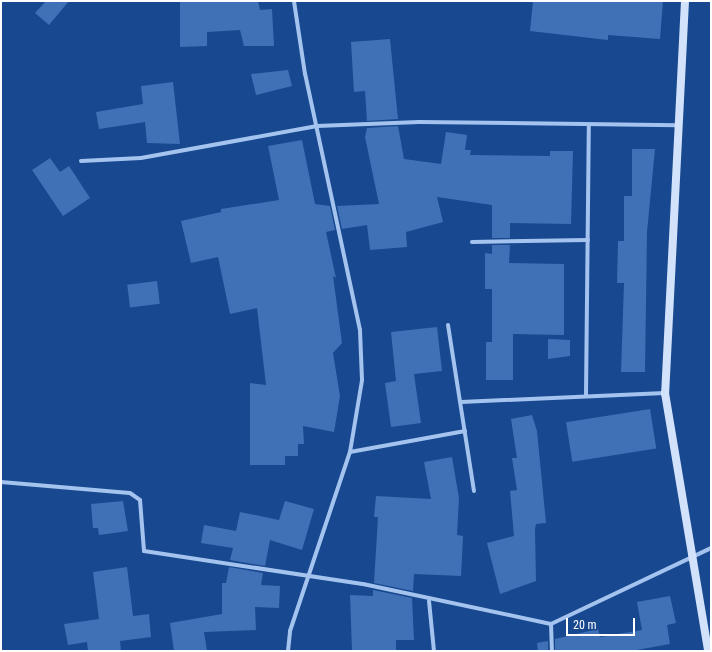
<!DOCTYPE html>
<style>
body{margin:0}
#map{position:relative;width:712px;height:652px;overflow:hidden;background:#18488f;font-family:"Roboto Condensed",sans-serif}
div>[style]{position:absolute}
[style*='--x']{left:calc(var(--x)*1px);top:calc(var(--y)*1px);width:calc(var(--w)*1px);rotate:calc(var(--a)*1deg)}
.building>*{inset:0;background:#4071b7;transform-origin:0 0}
.street>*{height:4px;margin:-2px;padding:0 2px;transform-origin:2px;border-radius:2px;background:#a4c4ef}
.secondary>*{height:8px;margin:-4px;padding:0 4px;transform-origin:4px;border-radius:4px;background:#d2e2fb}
span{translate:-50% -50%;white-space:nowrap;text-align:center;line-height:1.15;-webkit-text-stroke:3px #18488f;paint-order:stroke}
.frame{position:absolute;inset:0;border:2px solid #fff;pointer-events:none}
.scale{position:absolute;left:566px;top:618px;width:69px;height:18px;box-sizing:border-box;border:2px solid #fff;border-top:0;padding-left:5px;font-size:12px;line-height:14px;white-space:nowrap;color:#fff;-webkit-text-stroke:3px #18488f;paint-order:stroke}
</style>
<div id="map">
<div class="building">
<div style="clip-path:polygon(46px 1px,69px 1px,49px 25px,35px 13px)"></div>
<div style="clip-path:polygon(180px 1px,258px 1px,260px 10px,272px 9px,274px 46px,244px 46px,240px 30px,207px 32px,207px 46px,180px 47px)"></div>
<div style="clip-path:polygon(533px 1px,663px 1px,660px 39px,608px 35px,608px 40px,530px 31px)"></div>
<div style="clip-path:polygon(390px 39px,398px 119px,367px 121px,365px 91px,354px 92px,351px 42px)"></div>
<div style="clip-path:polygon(288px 70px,292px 86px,256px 95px,251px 74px)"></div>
<div style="clip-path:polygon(173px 82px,180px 144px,147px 143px,145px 122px,99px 129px,96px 112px,143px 104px,141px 86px)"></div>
<div style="clip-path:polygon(398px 126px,404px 159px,441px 164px,446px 132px,467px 135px,465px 150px,471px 150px,470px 155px,550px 156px,550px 151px,573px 151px,571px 224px,510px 223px,510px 238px,492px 238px,492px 205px,437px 197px,443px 222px,406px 232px,407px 247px,370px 250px,367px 225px,342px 229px,337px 206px,379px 204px,365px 137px,367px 128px)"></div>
<div style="clip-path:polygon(302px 140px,315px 204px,330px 206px,335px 230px,326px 232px,336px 278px,333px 276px,342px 343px,333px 353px,340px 396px,334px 432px,303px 426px,304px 444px,298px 444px,298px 456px,285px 456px,285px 465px,250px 465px,250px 383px,266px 385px,257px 308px,230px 314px,218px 257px,191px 263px,181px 221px,221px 212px,221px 209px,279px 200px,268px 146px)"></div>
<div style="clip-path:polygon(632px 149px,655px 149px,647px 232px,645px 372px,621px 372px,624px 283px,617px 283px,618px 241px,624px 241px,624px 196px,632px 196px)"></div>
<div style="clip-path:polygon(50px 158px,60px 172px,69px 166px,90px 198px,63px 216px,32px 170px)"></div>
<div style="clip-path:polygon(492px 245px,510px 245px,509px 263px,564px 264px,564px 335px,513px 334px,513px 380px,486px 380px,486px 342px,492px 342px,492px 289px,485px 289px,485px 253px,492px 254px)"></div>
<div style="left:157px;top:281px;width:23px;height:30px;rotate:83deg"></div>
<div style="clip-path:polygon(437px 327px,442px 371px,414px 374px,421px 423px,391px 427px,385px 383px,396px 381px,391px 332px)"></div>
<div style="clip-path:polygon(548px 339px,570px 340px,570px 356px,548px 359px)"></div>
<div style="left:650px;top:409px;width:40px;height:85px;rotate:81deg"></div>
<div style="clip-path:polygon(532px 415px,537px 431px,546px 523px,536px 524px,535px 529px,536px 581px,500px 594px,487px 543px,514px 536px,510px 491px,517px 490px,512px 458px,517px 458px,511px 419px)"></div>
<div style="clip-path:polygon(452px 457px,459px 498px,457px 535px,463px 536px,461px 576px,414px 574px,413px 591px,374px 583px,378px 517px,374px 517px,376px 496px,431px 499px,424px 462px)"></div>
<div style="clip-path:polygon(123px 501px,128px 531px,99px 535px,98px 528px,93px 528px,91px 504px)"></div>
<div style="clip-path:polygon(285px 501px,314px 509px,302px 550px,270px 540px,265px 566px,230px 560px,233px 548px,201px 543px,204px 525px,236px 531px,240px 512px,279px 520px)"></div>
<div style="clip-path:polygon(127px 567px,133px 616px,149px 614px,151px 637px,120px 641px,121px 651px,88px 651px,87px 642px,68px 645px,64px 624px,99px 619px,93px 572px)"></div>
<div style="clip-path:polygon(229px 567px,263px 573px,261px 585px,280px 586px,279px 608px,255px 607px,256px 630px,204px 632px,207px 651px,174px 651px,170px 623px,222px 614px,222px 583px,226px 583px)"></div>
<div style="clip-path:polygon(373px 590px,412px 598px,414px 640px,396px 640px,396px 651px,352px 651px,350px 595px,373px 596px)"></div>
<div style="clip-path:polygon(670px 596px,676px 623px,667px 625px,670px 644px,631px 651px,555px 651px,555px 639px,598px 629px,600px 637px,642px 630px,637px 602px)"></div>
<div style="clip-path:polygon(548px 641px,548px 651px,538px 651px,537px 643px)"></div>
</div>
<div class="street">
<div style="--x:81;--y:161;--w:60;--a:-2.9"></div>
<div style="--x:141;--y:158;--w:179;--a:-10.3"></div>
<div style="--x:317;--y:126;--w:102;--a:-2.2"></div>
<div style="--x:419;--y:122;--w:259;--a:0.7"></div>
<div style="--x:472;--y:242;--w:116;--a:-1"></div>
<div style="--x:448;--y:325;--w:168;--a:81.1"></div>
<div style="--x:586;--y:395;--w:270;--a:-89.4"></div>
<div style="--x:461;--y:402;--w:204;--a:-2.5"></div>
<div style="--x:350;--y:452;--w:117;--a:-10.3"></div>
<div style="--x:1;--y:482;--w:129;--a:4.9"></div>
<div style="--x:130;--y:493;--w:12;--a:35"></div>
<div style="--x:140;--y:500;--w:51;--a:85.5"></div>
<div style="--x:144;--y:551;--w:221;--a:8.6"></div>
<div style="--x:363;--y:584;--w:192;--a:12"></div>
<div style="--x:551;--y:624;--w:177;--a:-25.4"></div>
<div style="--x:429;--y:601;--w:50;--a:84.3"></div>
<div style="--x:551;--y:624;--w:27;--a:88"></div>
<div style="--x:288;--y:651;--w:20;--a:-84"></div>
<div style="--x:290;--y:631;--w:189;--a:-71.5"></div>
<div style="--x:350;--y:452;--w:73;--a:-80.5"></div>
<div style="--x:362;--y:380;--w:50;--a:-92.3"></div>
<div style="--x:360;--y:330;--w:262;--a:-102.1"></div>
<div style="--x:305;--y:74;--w:74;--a:-98.6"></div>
</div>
<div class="secondary">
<div style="--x:685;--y:1;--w:393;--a:92.9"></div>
<div style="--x:665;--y:393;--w:262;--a:80.5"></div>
</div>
<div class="frame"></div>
<div class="scale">20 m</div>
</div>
